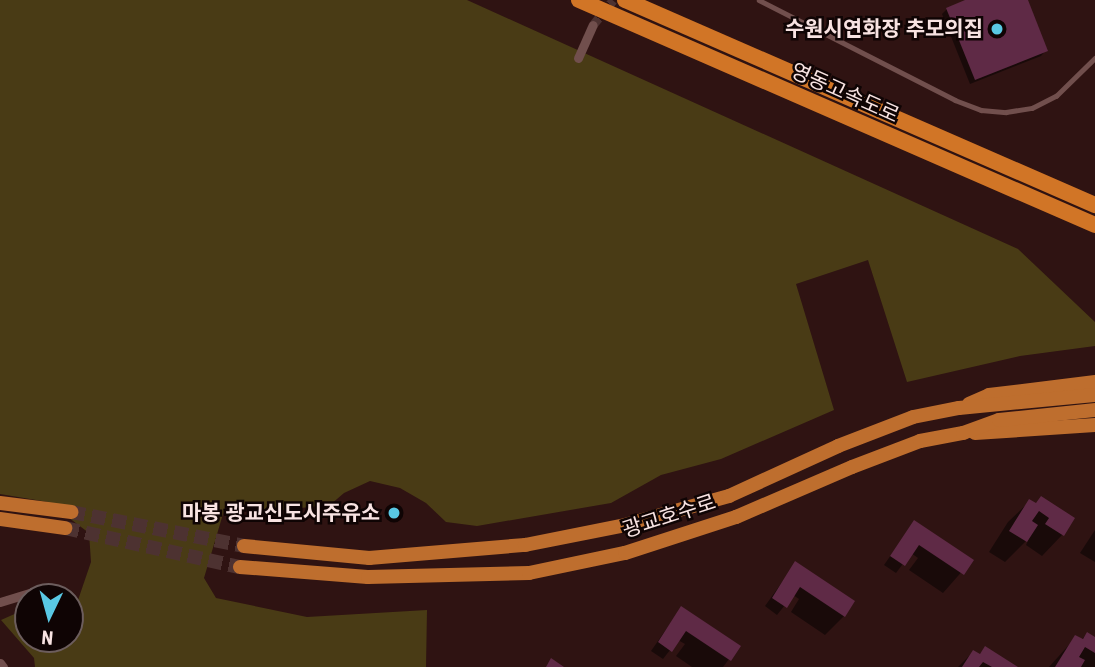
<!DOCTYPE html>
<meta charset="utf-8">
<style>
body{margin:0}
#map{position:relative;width:1095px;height:667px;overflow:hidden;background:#2f1312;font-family:"Roboto Condensed","Noto Sans KR",sans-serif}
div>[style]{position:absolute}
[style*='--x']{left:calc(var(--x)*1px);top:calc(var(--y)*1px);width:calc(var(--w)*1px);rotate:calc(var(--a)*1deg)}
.green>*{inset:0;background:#493b15}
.shadow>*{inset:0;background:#0007}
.building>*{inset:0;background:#5f2a46}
.minor-tunnel>*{height:9px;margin-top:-4.5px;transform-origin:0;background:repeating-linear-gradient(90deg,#4d3231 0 9px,transparent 0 13.5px)}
.trunk-tunnel>*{height:14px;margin-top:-7px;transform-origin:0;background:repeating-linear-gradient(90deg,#4d3231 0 14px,transparent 0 21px)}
.service>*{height:4.5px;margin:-2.25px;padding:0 2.25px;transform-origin:2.25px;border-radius:2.25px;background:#714f4d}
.minor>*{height:9px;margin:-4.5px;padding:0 4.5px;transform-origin:4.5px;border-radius:4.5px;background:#714f4d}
.trunk>*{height:14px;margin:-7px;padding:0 7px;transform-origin:7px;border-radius:7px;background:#be6e2e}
.motorway>*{height:16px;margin:-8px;padding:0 8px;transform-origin:8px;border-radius:8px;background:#d17526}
.dots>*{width:19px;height:19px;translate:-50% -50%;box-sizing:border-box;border:4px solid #0f0404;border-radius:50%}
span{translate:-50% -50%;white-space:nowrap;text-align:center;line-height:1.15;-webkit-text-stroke:5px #0f0404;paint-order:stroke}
.poi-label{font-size:21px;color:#f8e3e2;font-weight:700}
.right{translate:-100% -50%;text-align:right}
.street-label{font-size:21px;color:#f8e3e2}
.north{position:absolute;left:14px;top:583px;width:70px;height:70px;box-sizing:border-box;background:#0f0404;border:2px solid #6c5d5d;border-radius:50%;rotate:185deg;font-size:19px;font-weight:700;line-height:28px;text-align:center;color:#f8e3e2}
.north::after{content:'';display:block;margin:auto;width:24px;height:32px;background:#59c8e4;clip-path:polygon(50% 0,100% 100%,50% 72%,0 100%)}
</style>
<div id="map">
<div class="green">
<div style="clip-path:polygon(0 0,467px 0,1018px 249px,1095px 322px,1095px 346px,1020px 356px,907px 382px,868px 260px,796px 284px,834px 410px,721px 459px,661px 475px,611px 503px,477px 526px,446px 522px,426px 503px,400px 488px,370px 481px,344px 493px,330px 505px,261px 512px,226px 504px,204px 578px,216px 598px,307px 617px,427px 610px,426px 667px,35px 667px,34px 658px,1px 620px,28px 608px,28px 639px,70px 639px,70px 602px,77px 603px,91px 562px,89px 533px,48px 502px,0 494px)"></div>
</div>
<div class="shadow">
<div style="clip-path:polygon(1026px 0,1046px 50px,1041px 56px,970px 84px,942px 14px,947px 9px)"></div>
<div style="clip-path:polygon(1029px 502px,1073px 518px,1062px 535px,1042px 556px,1026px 545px,1029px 538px,1005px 562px,989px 552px,1008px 522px)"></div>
<div style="clip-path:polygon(914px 522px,972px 560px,943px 593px,909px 570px,918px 558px,911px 553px,896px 573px,884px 565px)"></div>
<div style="clip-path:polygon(1095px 530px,1095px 562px,1080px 553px)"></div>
<div style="clip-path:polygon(795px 564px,844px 616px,825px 635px,791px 612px,799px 599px,793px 595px,777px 615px,765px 606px)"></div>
<div style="clip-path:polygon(681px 608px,739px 646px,723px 667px,692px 667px,676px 656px,685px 644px,678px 640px,663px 659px,651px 651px)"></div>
<div style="clip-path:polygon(1087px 634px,1095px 639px,1095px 667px,1049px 667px,1076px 637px,1081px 640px)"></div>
<div style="clip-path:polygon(985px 649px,1015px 667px,958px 667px,973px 652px,979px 655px)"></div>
</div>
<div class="building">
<div style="clip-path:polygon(965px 0,1028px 0,1048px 51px,975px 80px,946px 8px)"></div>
<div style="clip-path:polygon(1041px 496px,1075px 518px,1064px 536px,1045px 524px,1049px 518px,1039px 511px,1032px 521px,1038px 525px,1027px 542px,1009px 531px,1029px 499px,1036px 503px)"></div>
<div style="clip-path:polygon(914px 520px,974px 560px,964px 575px,919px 545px,905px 566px,890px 556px)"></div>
<div style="clip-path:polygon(795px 561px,855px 601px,845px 617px,800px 587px,787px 608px,772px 598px)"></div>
<div style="clip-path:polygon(681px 606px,741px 646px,731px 661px,686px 631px,672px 652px,658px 642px)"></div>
<div style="clip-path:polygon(1087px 632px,1095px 637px,1095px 653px,1085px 647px,1079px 657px,1085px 660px,1081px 667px,1055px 667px,1075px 635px,1083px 639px)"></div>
<div style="clip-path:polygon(985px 646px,1018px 667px,992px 667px,983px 662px,979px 667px,962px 667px,973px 650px,980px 654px)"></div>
<div style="clip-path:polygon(551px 658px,564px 667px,546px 667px)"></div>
</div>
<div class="minor-tunnel">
<div style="--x:593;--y:25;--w:32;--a:-51"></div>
</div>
<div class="trunk-tunnel">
<div style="--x:71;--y:512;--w:176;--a:11.1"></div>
<div style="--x:65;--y:528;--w:179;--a:12.6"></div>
</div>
<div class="service">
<div style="--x:759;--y:0;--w:220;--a:27"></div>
<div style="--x:955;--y:100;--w:28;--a:21"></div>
<div style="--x:981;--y:110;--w:25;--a:5"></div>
<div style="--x:1006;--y:112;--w:26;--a:-9"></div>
<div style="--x:1032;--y:108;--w:27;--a:-27"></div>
<div style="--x:1056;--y:96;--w:54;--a:-44.3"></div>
</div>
<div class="minor">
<div style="--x:578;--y:58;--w:36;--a:-66"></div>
<div style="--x:0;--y:602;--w:34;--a:-17"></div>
<div style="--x:32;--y:592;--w:36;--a:6"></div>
<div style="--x:0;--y:663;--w:5;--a:53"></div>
</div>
<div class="trunk">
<div style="--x:969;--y:404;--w:22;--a:-24"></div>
<div style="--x:989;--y:395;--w:107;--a:-7"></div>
<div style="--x:975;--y:433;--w:120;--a:-3.8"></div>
<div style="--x:0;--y:503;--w:72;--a:7.2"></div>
<div style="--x:0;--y:519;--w:66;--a:7.9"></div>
<div style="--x:244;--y:546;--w:126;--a:5.5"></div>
<div style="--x:369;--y:558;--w:157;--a:-4.8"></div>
<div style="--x:525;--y:545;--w:102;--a:-11.3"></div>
<div style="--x:625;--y:525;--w:108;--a:-15.6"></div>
<div style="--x:729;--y:496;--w:120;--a:-24.6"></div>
<div style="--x:838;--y:446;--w:80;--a:-21.1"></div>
<div style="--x:913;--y:417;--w:47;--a:-11.1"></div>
<div style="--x:959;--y:408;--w:137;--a:-5.5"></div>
<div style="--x:240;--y:567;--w:128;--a:4.5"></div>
<div style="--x:368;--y:577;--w:161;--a:-1.4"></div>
<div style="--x:529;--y:573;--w:98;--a:-11.8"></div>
<div style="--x:625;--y:553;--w:117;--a:-18"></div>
<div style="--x:736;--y:517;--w:126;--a:-23.3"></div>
<div style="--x:852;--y:467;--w:73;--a:-20.9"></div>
<div style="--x:920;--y:441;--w:44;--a:-10.5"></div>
<div style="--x:963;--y:433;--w:38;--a:-20"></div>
<div style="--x:999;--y:420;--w:97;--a:-5.9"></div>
</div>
<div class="motorway">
<div style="--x:579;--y:0;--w:563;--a:23.56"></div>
<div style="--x:625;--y:0;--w:513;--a:23.57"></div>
</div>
<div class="dots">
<div style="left:997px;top:29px;background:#59c8e4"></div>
<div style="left:394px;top:513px;background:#59c8e4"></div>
</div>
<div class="poi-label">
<span class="right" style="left:983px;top:29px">수원시연화장 추모의집</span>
<span class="right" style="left:380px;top:513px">마봉 광교신도시주유소</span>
</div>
<div class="street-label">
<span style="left:845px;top:93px;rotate:24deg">영동고속도로</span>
<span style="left:669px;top:516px;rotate:-18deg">광교호수로</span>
</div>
<div class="north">N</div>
</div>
